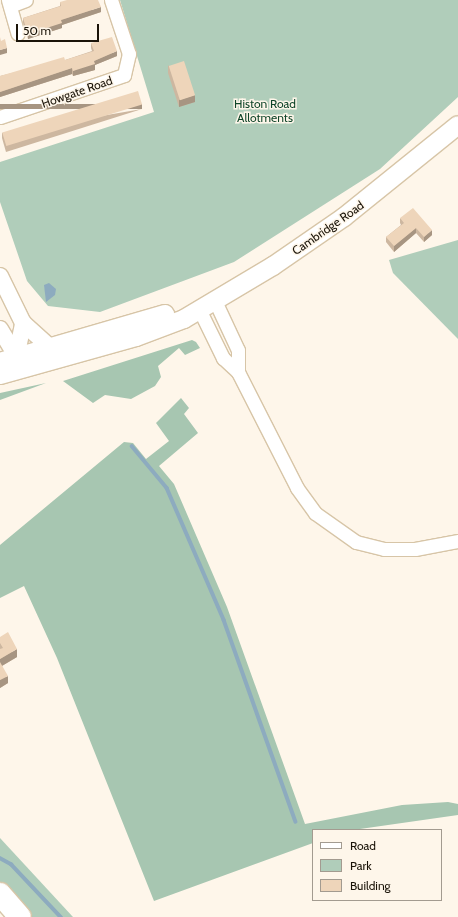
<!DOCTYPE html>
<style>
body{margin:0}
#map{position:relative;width:458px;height:917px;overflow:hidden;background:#fef6ea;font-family:Cabin,sans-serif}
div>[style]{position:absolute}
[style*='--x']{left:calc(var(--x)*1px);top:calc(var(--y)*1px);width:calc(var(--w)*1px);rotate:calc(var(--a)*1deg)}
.green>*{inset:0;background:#b0cdba}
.forest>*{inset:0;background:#a7c6b1}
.water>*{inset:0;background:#8dabbf}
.stream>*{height:3.5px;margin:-1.75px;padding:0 1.75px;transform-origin:1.75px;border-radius:1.75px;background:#8dabbf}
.roads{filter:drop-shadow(1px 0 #d7c5a7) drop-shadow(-1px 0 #d7c5a7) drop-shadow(0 1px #d7c5a7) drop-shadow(0 -1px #d7c5a7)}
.minor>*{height:13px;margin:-6.5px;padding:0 6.5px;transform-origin:6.5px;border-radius:6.5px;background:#fff}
.tertiary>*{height:16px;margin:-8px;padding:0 8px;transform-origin:8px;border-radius:8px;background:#fff}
.secondary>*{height:18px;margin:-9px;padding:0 9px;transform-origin:9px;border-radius:9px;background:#fff}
.trunk>*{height:22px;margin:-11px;padding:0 11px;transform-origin:11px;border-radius:11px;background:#fff}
.wall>*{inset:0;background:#cdb7a0}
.shaded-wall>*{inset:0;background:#a79582;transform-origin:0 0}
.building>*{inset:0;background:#eed5ba;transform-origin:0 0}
span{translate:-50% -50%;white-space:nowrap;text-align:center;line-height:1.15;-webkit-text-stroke:3px #fef6ea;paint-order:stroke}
.street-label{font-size:12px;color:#1a1308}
.park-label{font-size:12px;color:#0f4529}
.legend{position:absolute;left:312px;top:829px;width:130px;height:72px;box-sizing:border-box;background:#fef6ea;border:1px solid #a39b90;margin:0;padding:5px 7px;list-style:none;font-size:12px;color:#1a1308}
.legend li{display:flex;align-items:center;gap:8px;height:20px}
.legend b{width:20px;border:1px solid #a39b90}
.scale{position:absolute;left:16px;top:24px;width:83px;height:18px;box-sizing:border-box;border:2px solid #1a1308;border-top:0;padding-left:5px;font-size:12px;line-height:14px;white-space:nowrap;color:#1a1308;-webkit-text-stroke:3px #fef6ea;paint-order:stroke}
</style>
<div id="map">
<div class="green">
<div style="clip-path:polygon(120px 0,458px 0,458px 97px,380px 169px,234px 262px,100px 312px,48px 306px,27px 281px,0 202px,0 162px,154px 112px)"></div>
<div style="clip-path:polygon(458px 240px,458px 339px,393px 273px,389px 260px)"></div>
<div style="clip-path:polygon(0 838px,73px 917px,31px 917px,0 883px)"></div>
</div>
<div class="forest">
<div style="clip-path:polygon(192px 340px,196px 342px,200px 348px,185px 355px,179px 348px,158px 366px,161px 377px,155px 386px,131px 399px,105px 395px,93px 403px,63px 381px)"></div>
<div style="clip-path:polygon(46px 383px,0 400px,0 393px)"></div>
<div style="clip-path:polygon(181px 398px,189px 408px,184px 414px,198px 433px,159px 466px,174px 484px,227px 607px,305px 824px,402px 805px,448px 802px,458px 804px,458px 815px,353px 830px,313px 830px,313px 843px,154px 901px,57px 658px,24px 586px,0 598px,0 545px,124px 442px,133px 443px,146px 459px,169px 441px,156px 423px)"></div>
</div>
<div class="water">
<div style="clip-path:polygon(49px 283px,56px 289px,55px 295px,46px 302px,44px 285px)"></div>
</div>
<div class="stream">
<div style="--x:132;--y:446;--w:55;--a:50.2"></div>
<div style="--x:167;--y:488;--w:144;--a:66.6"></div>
<div style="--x:224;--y:620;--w:214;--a:70.4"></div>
<div style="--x:0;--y:858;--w:13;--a:29"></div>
<div style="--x:11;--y:864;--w:73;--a:46.7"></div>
</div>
<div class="roads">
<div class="minor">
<div style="--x:8;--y:0;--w:35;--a:74"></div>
<div style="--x:10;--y:6;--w:17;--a:-21"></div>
<div style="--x:0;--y:117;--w:131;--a:-18.7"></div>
<div style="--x:124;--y:75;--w:22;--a:-77"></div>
<div style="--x:129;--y:54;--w:57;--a:-108.4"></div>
<div style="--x:215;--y:301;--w:54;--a:64.9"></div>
<div style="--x:238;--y:350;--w:22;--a:90"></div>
<div style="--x:199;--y:309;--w:55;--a:63.9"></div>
<div style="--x:223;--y:358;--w:21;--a:43"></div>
<div style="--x:238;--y:372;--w:130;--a:63"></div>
<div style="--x:297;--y:488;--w:31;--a:54"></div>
<div style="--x:315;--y:513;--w:50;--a:35.3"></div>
<div style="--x:356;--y:542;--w:29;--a:14"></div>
<div style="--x:384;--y:549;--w:31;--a:0"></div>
<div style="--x:415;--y:549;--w:44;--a:-10.5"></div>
</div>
<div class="tertiary">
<div style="--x:0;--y:276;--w:52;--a:63.9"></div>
<div style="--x:23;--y:323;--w:38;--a:42"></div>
<div style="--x:0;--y:329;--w:33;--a:59"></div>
<div style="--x:17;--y:357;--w:13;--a:18"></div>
<div style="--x:15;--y:362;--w:40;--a:-78"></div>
</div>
<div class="secondary">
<div style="--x:0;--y:362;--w:172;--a:-16.2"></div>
<div style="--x:0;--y:375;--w:141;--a:-15.6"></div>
<div style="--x:136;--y:337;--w:51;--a:-20.6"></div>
<div style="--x:184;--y:319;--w:104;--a:-30.8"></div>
<div style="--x:273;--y:266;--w:86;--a:-34.6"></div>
<div style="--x:344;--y:217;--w:146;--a:-38.9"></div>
</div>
<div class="trunk">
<div style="--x:0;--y:894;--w:30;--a:49"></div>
</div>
</div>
<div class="wall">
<div style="clip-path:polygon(60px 2px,101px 12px,62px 25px,62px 28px,28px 39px,23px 23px,23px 18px,60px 6px)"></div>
<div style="clip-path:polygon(91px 43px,117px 56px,95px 65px,95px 70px,73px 76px,72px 74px,0 97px,0 76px,65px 60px,92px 51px,91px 48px)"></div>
<div style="clip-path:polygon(168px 65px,195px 102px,179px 107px,168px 73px)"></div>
<div style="clip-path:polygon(142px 109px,6px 152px,2px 138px,2px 133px)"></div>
<div style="clip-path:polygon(400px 218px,432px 235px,424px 242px,416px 233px,394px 252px,386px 242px,386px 237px,401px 225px,400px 223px)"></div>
<div style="clip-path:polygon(0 637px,17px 657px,2px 666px,8px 683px,0 688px)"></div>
</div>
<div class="shaded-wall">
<div style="clip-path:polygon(101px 7px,101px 12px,62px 25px,62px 28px,28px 39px,28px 34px,61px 20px)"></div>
<div style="clip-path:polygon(7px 48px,7px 53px,0 55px,0 50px)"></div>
<div style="clip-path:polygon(117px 51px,117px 56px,95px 65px,95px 70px,73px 76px,73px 71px,94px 61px)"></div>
<div style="clip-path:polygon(72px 68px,72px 74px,0 97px,0 92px)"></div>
<div style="clip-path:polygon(195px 95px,195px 102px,179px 107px,179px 100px)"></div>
<div style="left:142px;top:104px;width:5px;height:143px;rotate:90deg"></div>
<div style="clip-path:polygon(416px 228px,416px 233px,394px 252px,394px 246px)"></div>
<div style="clip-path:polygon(432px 230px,432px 235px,424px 242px,424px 237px)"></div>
<div style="clip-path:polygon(17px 649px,17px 657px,0 667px,0 659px)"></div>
<div style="clip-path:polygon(8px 676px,8px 683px,0 688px,0 680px)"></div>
</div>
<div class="building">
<div style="clip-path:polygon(67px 0,98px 0,101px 7px,61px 20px,62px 23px,28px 34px,23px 18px,61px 6px,60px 2px)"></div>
<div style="clip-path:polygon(0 37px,1px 41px,5px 39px,7px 48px,0 50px)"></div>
<div style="clip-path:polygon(112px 37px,117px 51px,94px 61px,95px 64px,73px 71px,72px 68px,0 92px,0 76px,64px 57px,65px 60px,94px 51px,91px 43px)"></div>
<div style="left:184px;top:61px;width:36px;height:16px;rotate:72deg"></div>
<div style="left:138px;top:91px;width:14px;height:142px;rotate:73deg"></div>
<div style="clip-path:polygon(413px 208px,432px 230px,424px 237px,416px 228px,394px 246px,386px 237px,404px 223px,400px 218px)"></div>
<div style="clip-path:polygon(8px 632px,17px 649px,0 659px,0 649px,3px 648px,0 643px,0 637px)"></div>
<div style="clip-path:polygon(0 662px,8px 676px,0 680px)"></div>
</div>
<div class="street-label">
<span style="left:77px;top:92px;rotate:-19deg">Howgate Road</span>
<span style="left:328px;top:228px;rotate:-35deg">Cambridge Road</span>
</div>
<div class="park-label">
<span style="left:265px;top:111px">Histon Road<br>Allotments</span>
</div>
<ul class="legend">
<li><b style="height:5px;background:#fff"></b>Road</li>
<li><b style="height:11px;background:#b0cdba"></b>Park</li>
<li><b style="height:11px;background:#eed5ba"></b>Building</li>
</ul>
<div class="scale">50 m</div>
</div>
